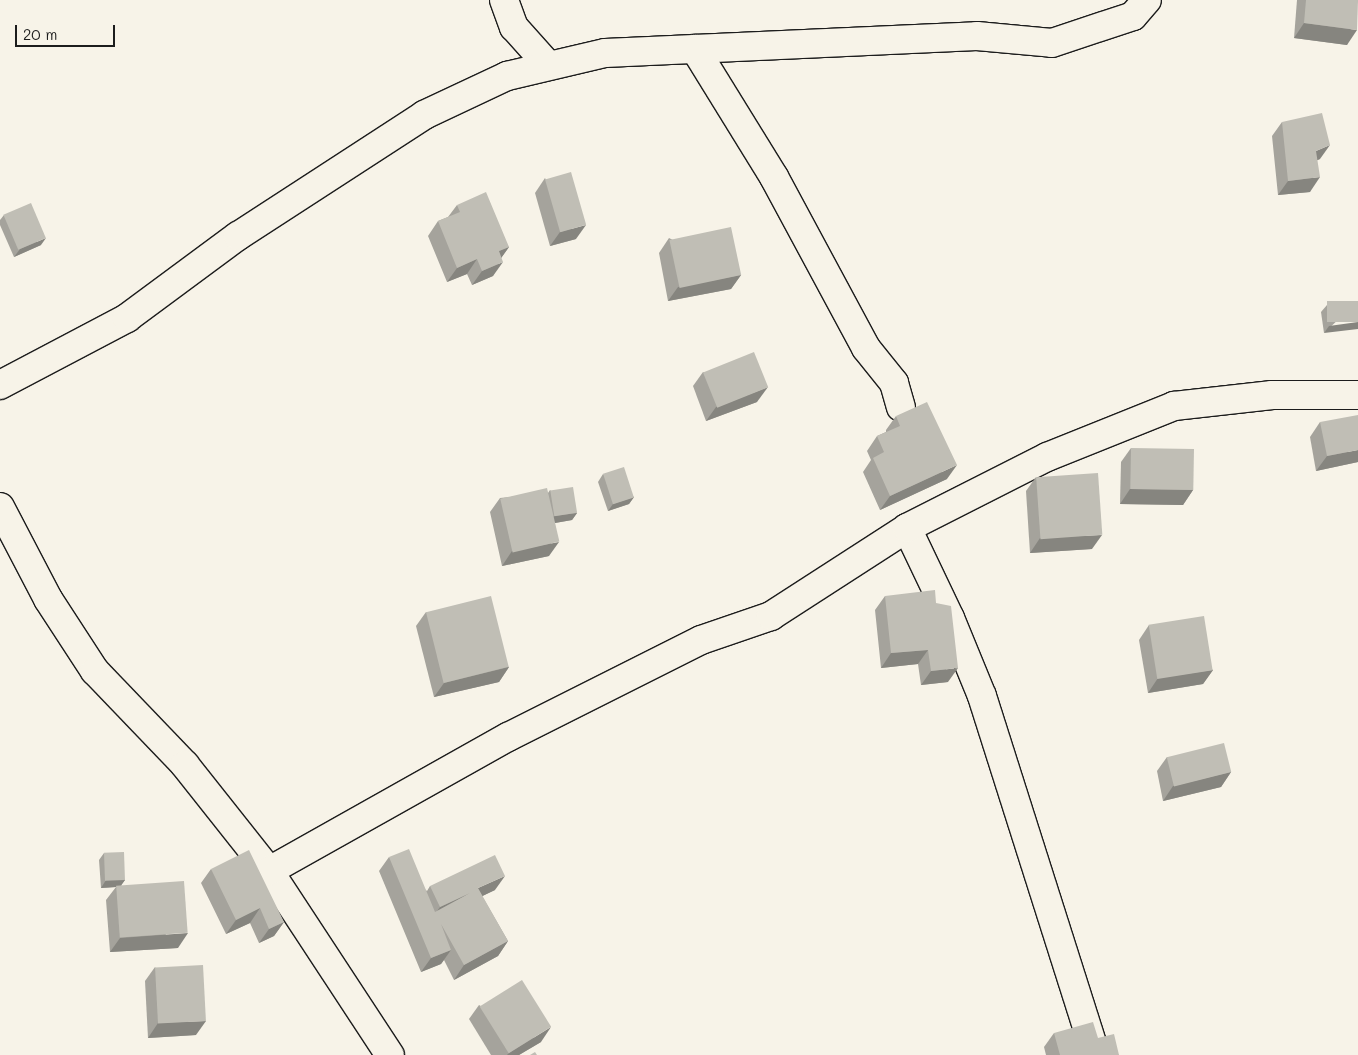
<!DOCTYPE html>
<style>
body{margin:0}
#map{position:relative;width:1358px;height:1055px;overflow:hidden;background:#f7f3e8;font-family:Mali,sans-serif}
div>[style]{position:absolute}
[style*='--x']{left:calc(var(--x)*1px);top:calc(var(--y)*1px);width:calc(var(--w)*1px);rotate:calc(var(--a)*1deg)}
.roads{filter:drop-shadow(1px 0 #1c1c1c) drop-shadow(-1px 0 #1c1c1c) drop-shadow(0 1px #1c1c1c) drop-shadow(0 -1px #1c1c1c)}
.street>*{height:28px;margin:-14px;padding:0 14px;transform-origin:14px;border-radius:14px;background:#f7f3e8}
.wall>*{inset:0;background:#a5a39c}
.shaded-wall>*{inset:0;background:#86857f}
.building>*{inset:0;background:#c0beb5;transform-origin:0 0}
span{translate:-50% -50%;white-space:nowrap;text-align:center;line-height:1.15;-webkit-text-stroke:5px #f7f3e8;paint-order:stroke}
.scale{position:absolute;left:15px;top:25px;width:100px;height:22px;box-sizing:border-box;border:2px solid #1c1c1c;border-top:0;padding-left:6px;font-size:15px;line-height:18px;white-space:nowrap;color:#1c1c1c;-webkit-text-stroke:4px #f7f3e8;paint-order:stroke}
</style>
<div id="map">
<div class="roads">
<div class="street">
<div style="--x:504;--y:0;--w:29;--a:70"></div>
<div style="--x:514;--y:27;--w:51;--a:48.2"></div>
<div style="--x:695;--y:49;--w:150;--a:58.3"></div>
<div style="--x:774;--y:177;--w:194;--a:61.7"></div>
<div style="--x:866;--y:348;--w:45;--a:51.3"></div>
<div style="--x:894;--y:383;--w:25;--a:74"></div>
<div style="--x:0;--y:385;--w:144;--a:-27.8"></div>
<div style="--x:127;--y:318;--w:138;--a:-36.5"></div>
<div style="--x:238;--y:236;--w:222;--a:-33"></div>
<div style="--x:424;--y:115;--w:92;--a:-25.2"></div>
<div style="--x:507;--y:76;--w:101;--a:-13.2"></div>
<div style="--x:605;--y:53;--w:372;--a:-2.6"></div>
<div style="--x:977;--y:36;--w:75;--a:5.3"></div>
<div style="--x:1052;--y:43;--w:85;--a:-18.4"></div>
<div style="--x:1133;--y:16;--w:21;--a:-49"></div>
<div style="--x:0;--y:507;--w:104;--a:62.4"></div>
<div style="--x:48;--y:599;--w:86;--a:56.9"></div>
<div style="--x:95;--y:671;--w:130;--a:46.2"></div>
<div style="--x:185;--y:765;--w:135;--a:51.6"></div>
<div style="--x:269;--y:871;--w:220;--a:56.7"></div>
<div style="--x:907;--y:528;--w:100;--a:64.5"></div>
<div style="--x:950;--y:618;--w:84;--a:67.7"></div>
<div style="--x:982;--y:696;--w:377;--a:72.4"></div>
<div style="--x:269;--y:871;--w:274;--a:-29.3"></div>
<div style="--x:508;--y:737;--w:216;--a:-26.7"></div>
<div style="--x:701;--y:640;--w:74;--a:-18.9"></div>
<div style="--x:771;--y:616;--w:162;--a:-32.9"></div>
<div style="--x:907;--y:528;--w:157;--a:-26.9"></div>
<div style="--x:1047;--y:457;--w:137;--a:-21.9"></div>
<div style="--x:1174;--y:406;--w:99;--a:-6.4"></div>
<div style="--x:1272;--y:395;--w:86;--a:0"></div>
</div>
</div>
<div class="wall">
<div style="clip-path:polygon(1297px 0,1358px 0,1347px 45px,1294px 38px)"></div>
<div style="clip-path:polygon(1282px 122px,1320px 159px,1317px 160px,1310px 192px,1278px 195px,1272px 136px)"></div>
<div style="clip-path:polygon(545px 178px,576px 239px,550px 246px,535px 193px)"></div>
<div style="clip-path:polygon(457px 205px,509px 247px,501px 258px,493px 276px,472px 285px,467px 274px,447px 282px,428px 236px,438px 221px,448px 217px)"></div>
<div style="clip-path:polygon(4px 215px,41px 245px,14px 257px,0 225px,0 220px)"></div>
<div style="clip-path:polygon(669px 238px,741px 275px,731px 289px,668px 301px,659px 253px)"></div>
<div style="clip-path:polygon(1358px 301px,1324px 333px,1321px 312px,1327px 305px)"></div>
<div style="clip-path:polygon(703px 372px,757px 402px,706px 421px,693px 386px)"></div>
<div style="clip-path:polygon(896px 416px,947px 479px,880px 510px,863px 472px,871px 460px,867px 451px,877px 436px,886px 432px,886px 430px)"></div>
<div style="clip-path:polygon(1320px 422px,1358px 462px,1316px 471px,1310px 437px)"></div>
<div style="clip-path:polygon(1131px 448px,1193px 490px,1183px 505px,1120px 504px,1121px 462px)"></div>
<div style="clip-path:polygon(603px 474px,634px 497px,629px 504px,608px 511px,598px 482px)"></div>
<div style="clip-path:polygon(1036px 477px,1092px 549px,1030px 553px,1026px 491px)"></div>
<div style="clip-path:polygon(550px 490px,577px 513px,572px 520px,555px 523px,549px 556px,502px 566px,490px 512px,500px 498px,548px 493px)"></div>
<div style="clip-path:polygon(885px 596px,936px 603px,948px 682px,921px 685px,918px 664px,881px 668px,875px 610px)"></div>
<div style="clip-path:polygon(426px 612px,509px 667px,499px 682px,434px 697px,416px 626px)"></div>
<div style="clip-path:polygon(1149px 625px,1213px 670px,1203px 684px,1148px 693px,1139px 640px)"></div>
<div style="clip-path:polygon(1167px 757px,1231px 772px,1221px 787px,1163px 801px,1157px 771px)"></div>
<div style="clip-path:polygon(104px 853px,125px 880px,121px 885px,178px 948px,110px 952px,106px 900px,116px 887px,101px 888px,99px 860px)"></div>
<div style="clip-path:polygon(389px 857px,427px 891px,430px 886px,495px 890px,482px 896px,508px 941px,498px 956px,454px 980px,444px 960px,441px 964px,421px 972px,379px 871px)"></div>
<div style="clip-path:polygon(211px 869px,284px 922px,274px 936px,259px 943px,250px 923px,226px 934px,201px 883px)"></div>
<div style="clip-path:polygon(155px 967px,196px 1035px,148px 1038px,145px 981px)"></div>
<div style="clip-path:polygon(479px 1005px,541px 1042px,519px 1055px,491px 1055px,469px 1019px)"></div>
<div style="clip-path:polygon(1054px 1033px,1098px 1038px,1119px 1055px,1046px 1055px,1044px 1047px)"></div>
</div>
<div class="shaded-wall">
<div style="clip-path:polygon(1304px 23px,1357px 30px,1347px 45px,1294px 38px)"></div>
<div style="clip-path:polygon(1330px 145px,1320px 159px,1306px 165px,1316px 151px)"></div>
<div style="clip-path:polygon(1320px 177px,1310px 192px,1278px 195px,1288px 181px)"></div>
<div style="clip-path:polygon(586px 225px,576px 239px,550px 246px,560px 232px)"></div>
<div style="clip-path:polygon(46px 238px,41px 245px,14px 257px,20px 249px)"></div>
<div style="clip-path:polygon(509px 247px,499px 261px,499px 251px)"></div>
<div style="clip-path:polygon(477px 259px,467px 274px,447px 282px,457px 268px)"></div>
<div style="clip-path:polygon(503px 262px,493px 276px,472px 285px,482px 271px)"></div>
<div style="clip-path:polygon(741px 275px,731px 289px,668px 301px,678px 287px)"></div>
<div style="clip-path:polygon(1358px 322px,1358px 329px,1324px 333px,1329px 326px)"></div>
<div style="clip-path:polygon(768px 387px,757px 402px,706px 421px,716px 407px)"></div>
<div style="clip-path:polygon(1358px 450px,1358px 462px,1316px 471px,1327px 456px)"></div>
<div style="clip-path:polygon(957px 465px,947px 479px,880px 510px,890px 496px)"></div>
<div style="clip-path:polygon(1130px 489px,1193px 490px,1183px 505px,1120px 504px)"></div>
<div style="clip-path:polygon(634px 497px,629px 504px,608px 511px,613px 504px)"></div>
<div style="clip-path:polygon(577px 513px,572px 520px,549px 524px,554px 516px)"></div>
<div style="clip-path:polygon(1102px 535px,1092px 549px,1030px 553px,1040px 538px)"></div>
<div style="clip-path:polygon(559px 542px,549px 556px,502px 566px,512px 551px)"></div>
<div style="clip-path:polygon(928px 650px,918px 664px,881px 668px,891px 653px)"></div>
<div style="clip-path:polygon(509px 667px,499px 682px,434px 697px,444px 683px)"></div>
<div style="clip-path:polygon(958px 668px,948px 682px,921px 685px,931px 671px)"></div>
<div style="clip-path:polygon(1213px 670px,1203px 684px,1148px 693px,1158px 678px)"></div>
<div style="clip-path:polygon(1231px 772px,1221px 787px,1163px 801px,1173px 786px)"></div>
<div style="clip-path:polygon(505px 876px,495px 890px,468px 903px,478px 888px)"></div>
<div style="clip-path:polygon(106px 880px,125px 880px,120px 887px,116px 886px,116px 887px,101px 888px)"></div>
<div style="clip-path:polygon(470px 893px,430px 921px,440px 907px)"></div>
<div style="clip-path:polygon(260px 908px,250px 923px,226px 934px,236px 920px)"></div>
<div style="clip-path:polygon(284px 922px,274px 936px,259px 943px,269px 929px)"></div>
<div style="clip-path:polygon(188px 933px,178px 948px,110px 952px,120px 938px)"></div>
<div style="clip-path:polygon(508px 941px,498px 956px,454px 980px,464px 965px)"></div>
<div style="clip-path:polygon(451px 950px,441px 964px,421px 972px,431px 958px)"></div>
<div style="clip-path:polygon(206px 1021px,196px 1035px,148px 1038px,158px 1023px)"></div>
<div style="clip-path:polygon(551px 1027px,541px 1042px,519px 1055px,507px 1055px,509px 1053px)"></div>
</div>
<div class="building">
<div style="clip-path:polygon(1306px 0,1358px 0,1357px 30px,1304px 23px)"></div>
<div style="clip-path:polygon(1322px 113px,1330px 145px,1316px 151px,1320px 177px,1288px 181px,1282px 122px)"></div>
<div style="left:571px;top:172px;width:55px;height:27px;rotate:74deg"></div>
<div style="clip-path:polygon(486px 192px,509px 247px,499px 251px,503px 262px,482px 271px,477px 259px,457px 268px,438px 221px,460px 212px,457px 205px)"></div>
<div style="left:31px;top:203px;width:38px;height:30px;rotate:67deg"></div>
<div style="left:731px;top:227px;width:49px;height:63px;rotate:78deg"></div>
<div style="left:1358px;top:301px;width:21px;height:31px;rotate:90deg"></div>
<div style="left:754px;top:352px;width:38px;height:55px;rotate:68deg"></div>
<div style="clip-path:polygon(927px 402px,957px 465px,890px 496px,873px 458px,884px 452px,877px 436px,900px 426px,896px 416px)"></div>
<div style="clip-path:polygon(1358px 415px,1358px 450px,1327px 456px,1320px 422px)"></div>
<div style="left:1131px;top:448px;width:63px;height:41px;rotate:1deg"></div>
<div style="left:624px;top:467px;width:32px;height:22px;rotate:72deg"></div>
<div style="left:1098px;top:473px;width:62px;height:62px;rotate:86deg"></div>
<div style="left:573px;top:487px;width:26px;height:23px;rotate:81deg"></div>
<div style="left:547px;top:488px;width:55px;height:48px;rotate:77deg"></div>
<div style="clip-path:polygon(935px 590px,936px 603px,951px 606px,958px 668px,931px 671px,928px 650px,891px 653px,885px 596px)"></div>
<div style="left:491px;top:596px;width:73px;height:67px;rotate:76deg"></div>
<div style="left:1204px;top:616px;width:55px;height:56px;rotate:81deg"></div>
<div style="left:1224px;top:743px;width:30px;height:59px;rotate:76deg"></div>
<div style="clip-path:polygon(409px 849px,435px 912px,470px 893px,440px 907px,430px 886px,495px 855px,505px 876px,478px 888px,508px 941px,464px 965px,441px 924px,451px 950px,431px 958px,389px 857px)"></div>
<div style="clip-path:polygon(249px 850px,284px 922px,269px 929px,260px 908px,236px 920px,211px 869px)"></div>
<div style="left:124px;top:852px;width:28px;height:20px;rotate:88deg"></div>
<div style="left:184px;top:881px;width:52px;height:68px;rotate:86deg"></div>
<div style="left:203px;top:965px;width:56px;height:48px;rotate:87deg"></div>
<div style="left:522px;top:980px;width:55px;height:50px;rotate:58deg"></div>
<div style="clip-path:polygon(1093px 1022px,1098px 1038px,1114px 1034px,1119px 1055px,1060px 1055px,1054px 1033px)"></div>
<div style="clip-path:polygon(535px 1052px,537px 1055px,530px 1055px)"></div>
</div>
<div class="scale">20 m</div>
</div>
